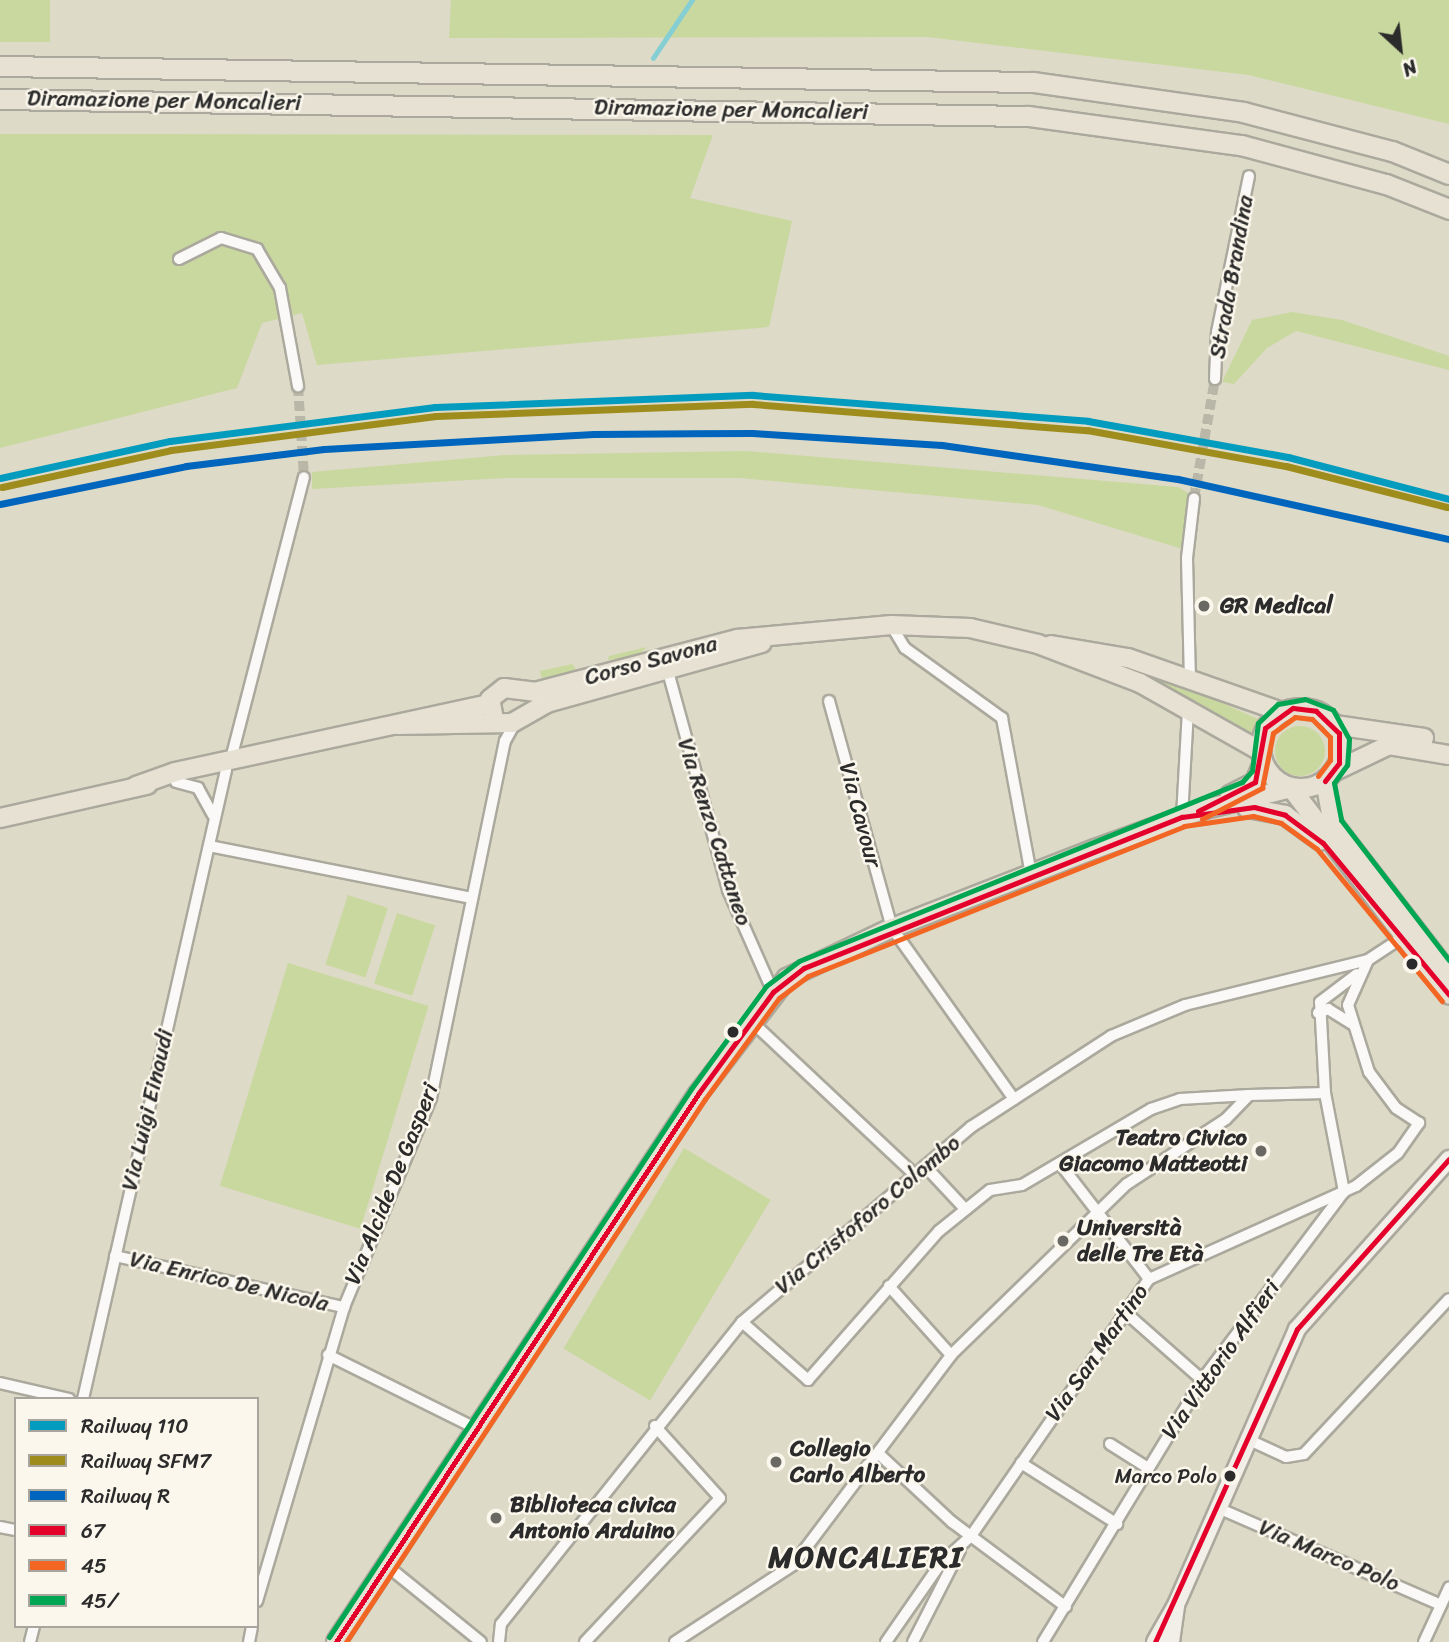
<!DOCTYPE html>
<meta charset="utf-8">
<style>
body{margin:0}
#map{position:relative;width:1449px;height:1642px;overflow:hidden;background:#dddac7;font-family:Sriracha,sans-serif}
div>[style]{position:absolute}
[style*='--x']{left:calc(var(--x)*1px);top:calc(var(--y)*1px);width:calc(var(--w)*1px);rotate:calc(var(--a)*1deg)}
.green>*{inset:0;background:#c9d89e;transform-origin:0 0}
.round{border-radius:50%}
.stream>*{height:4.5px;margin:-2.25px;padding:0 2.25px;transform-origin:2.25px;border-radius:2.25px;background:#85ced4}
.minor-tunnel>*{height:10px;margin-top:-5px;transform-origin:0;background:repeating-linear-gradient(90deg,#b9b7a8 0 10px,transparent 0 15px)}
.roads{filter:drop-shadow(2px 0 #aba99d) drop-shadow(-2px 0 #aba99d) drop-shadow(0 2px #aba99d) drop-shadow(0 -2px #aba99d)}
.minor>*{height:10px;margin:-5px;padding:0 5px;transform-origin:5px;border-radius:5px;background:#faf9f7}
.secondary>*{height:16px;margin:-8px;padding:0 8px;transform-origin:8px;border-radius:8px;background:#f2efe8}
.primary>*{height:18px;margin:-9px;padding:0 9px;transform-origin:9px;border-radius:9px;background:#e7e1d4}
.primary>.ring{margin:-9px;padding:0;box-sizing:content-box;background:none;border:18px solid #e7e1d4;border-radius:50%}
.motorway>*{height:19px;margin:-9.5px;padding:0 9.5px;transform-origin:9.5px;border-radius:9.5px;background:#e7e1d4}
.bus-1>*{height:5px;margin:-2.5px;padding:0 2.5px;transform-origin:2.5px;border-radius:2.5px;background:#e4002b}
.bus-2>*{height:5px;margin:-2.5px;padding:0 2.5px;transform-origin:2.5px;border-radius:2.5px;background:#f26522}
.bus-3>*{height:5px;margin:-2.5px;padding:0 2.5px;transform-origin:2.5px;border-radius:2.5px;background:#00a651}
.rail-1>*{height:7px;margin:-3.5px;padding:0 3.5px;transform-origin:3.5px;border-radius:3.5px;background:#049cbe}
.rail-2>*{height:7px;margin:-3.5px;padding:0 3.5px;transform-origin:3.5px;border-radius:3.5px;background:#9e8c1d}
.rail-3>*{height:7px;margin:-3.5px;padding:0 3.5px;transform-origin:3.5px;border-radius:3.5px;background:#0065bd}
.dots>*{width:19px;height:19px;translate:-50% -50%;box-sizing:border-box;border:4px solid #fbf7ec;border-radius:50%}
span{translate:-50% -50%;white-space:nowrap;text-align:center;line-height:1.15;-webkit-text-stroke:5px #fbf7ec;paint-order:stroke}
.bus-label{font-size:21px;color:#2b2b2b}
.right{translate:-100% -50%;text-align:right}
.street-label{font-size:23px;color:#2b2b2b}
.poi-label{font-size:23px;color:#2b2b2b;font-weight:700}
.left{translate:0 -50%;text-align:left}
.district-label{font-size:30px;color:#2b2b2b;font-weight:700;letter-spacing:2px}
.legend{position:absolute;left:14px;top:1397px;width:245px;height:231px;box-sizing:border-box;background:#fbf7ec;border:2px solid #a8a59f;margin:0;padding:9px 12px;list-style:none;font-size:21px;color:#2b2b2b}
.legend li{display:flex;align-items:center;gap:14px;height:35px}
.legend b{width:35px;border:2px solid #a8a59f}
.north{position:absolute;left:1365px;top:14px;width:70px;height:70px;-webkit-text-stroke:5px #fbf7ec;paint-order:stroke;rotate:153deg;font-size:19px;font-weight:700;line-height:28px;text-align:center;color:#2b2b2b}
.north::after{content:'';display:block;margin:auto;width:24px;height:32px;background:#2b2b2b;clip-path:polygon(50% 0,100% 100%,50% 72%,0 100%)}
</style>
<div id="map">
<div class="green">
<div style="left:0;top:0;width:50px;height:42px"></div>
<div style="clip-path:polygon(451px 0,1449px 0,1449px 124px,1249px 75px,927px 37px,449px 38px)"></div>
<div style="clip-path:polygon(0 134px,713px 135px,690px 198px,792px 221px,769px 327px,317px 365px,302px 313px,262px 323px,237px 388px,0 448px)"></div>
<div style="clip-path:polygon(1292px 312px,1342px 320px,1449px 356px,1449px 370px,1296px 331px,1267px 348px,1234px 384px,1222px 382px,1252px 320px)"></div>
<div style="clip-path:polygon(746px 451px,1178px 487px,1188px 493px,1186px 550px,1038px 505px,740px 478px,505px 478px,312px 489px,312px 472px,505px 455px)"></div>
<div style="clip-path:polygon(647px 647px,636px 657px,608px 660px,609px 656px)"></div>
<div style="clip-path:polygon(572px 664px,576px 669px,543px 684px,540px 671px)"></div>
<div style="clip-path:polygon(1126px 665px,1162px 676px,1260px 720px,1251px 734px)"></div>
<div class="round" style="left:1275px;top:726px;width:50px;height:50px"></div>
<div style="left:348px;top:895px;width:42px;height:73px;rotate:18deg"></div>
<div style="left:397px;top:913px;width:40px;height:74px;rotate:18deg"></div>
<div style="left:288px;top:963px;width:147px;height:233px;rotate:17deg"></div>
<div style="left:684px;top:1148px;width:101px;height:234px;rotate:31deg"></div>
</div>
<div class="stream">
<div style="--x:653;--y:58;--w:70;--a:-56.1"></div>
</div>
<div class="minor-tunnel">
<div style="--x:298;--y:386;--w:91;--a:86.2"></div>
<div style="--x:1194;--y:498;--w:121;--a:-80"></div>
</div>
<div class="roads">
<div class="minor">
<div style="--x:179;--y:259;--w:47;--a:-26.6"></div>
<div style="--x:221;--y:238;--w:38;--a:17"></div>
<div style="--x:257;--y:249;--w:45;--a:59.5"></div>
<div style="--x:280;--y:288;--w:100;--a:79.6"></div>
<div style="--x:1215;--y:379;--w:47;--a:-87.6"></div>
<div style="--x:1217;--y:332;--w:159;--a:-78.4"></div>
<div style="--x:891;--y:625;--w:27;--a:59"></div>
<div style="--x:905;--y:648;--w:120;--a:35.8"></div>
<div style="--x:1002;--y:718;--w:159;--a:79.5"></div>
<div style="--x:667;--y:668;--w:230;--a:74.6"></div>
<div style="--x:728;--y:890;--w:111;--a:66.2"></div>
<div style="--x:1190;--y:681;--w:123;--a:-91.4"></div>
<div style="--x:1187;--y:558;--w:60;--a:-83.3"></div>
<div style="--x:829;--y:701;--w:236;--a:74.5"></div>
<div style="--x:892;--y:928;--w:210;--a:54.5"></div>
<div style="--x:231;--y:759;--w:291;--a:-75.5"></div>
<div style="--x:176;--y:782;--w:23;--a:15"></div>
<div style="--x:198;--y:788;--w:31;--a:61"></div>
<div style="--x:1182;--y:817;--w:108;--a:-86.8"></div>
<div style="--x:209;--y:846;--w:268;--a:11.2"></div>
<div style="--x:1318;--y:1013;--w:11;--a:-22"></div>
<div style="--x:1328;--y:1009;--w:28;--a:32"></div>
<div style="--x:750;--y:1020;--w:226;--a:43.2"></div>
<div style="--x:1325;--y:1093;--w:101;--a:79.1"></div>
<div style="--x:1061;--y:1165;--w:144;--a:52.3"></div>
<div style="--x:925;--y:1166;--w:59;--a:47.1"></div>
<div style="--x:115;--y:1256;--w:235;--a:12.6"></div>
<div style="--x:889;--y:1286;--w:93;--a:48.1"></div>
<div style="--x:1125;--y:1312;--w:103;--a:41.4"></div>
<div style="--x:742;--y:1322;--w:88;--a:41.3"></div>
<div style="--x:808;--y:1380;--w:198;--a:-48.7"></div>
<div style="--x:939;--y:1231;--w:65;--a:-38.8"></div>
<div style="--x:990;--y:1190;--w:32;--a:-9"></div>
<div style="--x:1022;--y:1185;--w:150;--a:-30.5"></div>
<div style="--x:1151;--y:1109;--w:31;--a:-19"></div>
<div style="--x:1180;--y:1099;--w:69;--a:-3.3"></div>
<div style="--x:328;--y:1355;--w:166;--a:26.4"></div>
<div style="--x:0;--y:1383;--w:71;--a:13.1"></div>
<div style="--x:83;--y:1399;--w:645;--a:-77.19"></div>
<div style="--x:1247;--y:1439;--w:43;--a:24.8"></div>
<div style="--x:1286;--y:1457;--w:18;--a:-9"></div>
<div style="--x:1304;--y:1454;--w:212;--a:-46.9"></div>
<div style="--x:1110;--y:1444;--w:45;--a:32.3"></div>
<div style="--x:879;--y:1454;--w:100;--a:43"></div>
<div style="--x:952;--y:1522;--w:142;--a:36.7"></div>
<div style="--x:1021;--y:1463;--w:114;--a:32.4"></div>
<div style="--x:1218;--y:1508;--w:243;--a:23.5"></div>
<div style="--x:0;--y:1527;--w:16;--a:11"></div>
<div style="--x:386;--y:1565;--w:122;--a:39"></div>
<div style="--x:257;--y:1601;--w:307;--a:-73.5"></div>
<div style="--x:344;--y:1307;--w:226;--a:-67.4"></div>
<div style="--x:431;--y:1098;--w:365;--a:-78.3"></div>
<div style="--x:505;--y:741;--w:23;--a:-61"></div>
<div style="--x:30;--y:1642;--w:16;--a:-76"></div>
<div style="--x:249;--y:1642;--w:16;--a:-79"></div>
<div style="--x:499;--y:1642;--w:18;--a:-84"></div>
<div style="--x:501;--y:1624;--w:386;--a:-51.4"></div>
<div style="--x:742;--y:1322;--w:301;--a:-40.4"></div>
<div style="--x:971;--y:1127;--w:167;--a:-33"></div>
<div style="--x:1111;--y:1036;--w:80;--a:-22.7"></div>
<div style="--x:1185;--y:1005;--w:188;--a:-13.8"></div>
<div style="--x:585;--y:1642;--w:197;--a:-46.8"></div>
<div style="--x:720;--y:1498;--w:97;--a:-132.1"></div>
<div style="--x:675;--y:1642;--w:141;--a:-33.1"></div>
<div style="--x:793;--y:1565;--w:263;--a:-53"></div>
<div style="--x:951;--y:1355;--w:245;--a:-44.2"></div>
<div style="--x:1127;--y:1184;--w:118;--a:-33.3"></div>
<div style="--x:1226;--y:1119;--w:33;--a:-46"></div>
<div style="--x:1249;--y:1095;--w:76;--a:-1.5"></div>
<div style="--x:1325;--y:1093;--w:91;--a:-93.1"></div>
<div style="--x:1320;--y:1002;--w:46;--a:-37.1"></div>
<div style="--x:886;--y:1642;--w:96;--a:-55.2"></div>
<div style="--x:941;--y:1563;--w:40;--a:-42"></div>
<div style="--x:971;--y:1536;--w:313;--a:-55.3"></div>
<div style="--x:1149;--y:1279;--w:227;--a:-24.2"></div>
<div style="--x:1356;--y:1186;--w:53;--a:-38.2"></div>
<div style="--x:1398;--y:1153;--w:37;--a:-55"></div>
<div style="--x:1419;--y:1123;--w:27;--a:-147"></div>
<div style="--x:1396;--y:1108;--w:45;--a:-126.9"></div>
<div style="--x:1369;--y:1072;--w:70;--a:-107.4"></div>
<div style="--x:1348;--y:1005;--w:49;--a:-66"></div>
<div style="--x:1368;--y:960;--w:42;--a:-33.3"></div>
<div style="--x:913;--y:1642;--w:103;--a:-62.9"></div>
<div style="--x:1043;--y:1642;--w:306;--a:-58.7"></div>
<div style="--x:1202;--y:1380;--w:233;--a:-53"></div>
<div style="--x:1424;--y:1642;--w:60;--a:-65.2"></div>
</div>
<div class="secondary">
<div style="--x:1155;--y:1642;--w:40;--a:-60.3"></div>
<div style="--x:1171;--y:1642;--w:37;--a:-82"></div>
<div style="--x:1176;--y:1605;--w:301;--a:-66.3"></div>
<div style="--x:1297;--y:1329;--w:228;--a:-48.2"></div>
</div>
<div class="primary">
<div style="--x:1051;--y:645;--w:78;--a:9.6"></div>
<div style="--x:1128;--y:658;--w:163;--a:19.3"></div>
<div class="ring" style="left:1261px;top:708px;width:62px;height:62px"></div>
<div style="--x:494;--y:719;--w:20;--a:-101"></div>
<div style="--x:490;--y:699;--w:18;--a:-38"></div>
<div style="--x:504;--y:688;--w:31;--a:7"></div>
<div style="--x:535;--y:692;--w:209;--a:-14.7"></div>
<div style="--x:737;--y:639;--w:155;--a:-5.2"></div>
<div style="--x:891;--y:625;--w:79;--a:2.2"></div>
<div style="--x:970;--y:628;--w:70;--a:13.2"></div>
<div style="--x:1038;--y:644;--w:109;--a:20.9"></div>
<div style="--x:1140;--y:683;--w:138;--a:29.5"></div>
<div style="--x:398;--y:725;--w:114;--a:-1"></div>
<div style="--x:512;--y:723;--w:40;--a:-29.7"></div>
<div style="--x:547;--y:703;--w:223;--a:-15.6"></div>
<div style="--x:1335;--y:725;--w:90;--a:8.3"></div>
<div style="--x:1333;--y:772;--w:62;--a:-25.7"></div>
<div style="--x:1389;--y:745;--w:61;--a:9.5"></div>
<div style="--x:1325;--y:781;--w:44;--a:79.5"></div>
<div style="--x:1333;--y:824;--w:190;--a:52.3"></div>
<div style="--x:136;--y:786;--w:41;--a:-19.7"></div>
<div style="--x:175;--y:772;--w:321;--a:-12.2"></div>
<div style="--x:1291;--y:788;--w:260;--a:52.6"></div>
<div style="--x:1230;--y:795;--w:28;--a:-27"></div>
<div style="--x:1255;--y:782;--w:21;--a:-67"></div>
<div style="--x:1247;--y:808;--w:39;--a:10"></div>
<div style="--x:1285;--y:815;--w:44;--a:35.8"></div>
<div style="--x:0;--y:818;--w:151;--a:-12.7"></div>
<div style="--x:336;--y:1642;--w:657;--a:-56.55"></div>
<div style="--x:698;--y:1094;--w:146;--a:-52.5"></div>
<div style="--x:787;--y:978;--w:116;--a:-25.5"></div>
<div style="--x:892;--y:928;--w:218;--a:-21.3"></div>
<div style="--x:1095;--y:849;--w:117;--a:-20"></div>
<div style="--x:1205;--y:809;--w:89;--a:-13.7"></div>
</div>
<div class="motorway">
<div style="--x:0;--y:66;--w:1033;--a:0.89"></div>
<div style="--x:1033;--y:82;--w:212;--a:8.1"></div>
<div style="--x:1243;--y:112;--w:154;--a:14.7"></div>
<div style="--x:1392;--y:151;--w:61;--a:22"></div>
<div style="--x:0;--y:99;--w:1028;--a:0.95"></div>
<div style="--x:1028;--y:116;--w:215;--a:7.8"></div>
<div style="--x:1241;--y:145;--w:150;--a:15.1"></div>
<div style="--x:1386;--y:184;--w:68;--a:21.6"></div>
</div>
</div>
<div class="bus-1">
<div style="--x:1198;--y:811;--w:64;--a:-27"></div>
<div style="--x:1255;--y:782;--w:55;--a:-79.5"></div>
<div style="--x:1265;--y:728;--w:34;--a:-36"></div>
<div style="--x:1293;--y:708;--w:23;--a:7"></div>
<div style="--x:1316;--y:711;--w:32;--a:44"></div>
<div style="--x:1339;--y:733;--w:30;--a:90"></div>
<div style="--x:1339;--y:763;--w:23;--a:128"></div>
<div style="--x:336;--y:1642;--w:657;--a:-56.55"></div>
<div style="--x:698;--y:1094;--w:127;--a:-53.7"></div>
<div style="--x:773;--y:992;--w:39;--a:-38"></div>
<div style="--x:804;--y:968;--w:407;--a:-21.8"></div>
<div style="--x:1182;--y:817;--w:73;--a:-7.9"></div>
<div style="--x:1254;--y:807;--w:32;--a:14"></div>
<div style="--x:1285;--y:815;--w:47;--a:36.4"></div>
<div style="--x:1323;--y:843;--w:197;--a:50.3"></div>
<div style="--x:1155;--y:1642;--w:344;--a:-65.6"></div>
<div style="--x:1297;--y:1329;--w:228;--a:-48.2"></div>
</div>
<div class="bus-2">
<div style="--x:1202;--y:819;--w:68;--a:-27.3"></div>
<div style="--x:1262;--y:788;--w:56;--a:-78.7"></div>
<div style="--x:1273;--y:733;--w:27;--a:-36"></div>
<div style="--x:1295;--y:717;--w:17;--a:7"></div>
<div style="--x:1312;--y:719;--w:25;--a:45"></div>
<div style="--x:1330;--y:737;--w:23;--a:90"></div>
<div style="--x:1330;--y:760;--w:20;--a:127"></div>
<div style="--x:346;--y:1642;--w:651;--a:-56.53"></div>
<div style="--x:705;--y:1099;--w:125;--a:-53.8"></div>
<div style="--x:779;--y:998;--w:36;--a:-37"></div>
<div style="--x:808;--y:976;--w:405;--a:-21.7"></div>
<div style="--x:1184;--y:826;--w:70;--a:-8.2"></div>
<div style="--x:1253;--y:816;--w:29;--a:14"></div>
<div style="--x:1281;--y:823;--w:44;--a:35.8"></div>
<div style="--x:1317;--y:849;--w:197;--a:50.6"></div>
</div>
<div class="bus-3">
<div style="--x:329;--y:1637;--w:657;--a:-56.55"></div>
<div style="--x:691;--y:1089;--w:127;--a:-53.9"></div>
<div style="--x:766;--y:986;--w:41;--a:-37.1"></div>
<div style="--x:799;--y:961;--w:478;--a:-22"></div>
<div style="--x:1242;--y:782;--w:15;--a:-48"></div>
<div style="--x:1252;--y:771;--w:48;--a:-82.9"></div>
<div style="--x:1258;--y:723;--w:28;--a:-44"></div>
<div style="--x:1278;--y:704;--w:27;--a:-10"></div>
<div style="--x:1305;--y:699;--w:30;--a:21"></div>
<div style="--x:1333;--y:710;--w:33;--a:61"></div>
<div style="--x:1349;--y:739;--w:26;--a:94"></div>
<div style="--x:1347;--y:765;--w:22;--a:126"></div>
<div style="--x:1334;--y:783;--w:38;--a:79"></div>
<div style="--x:1341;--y:820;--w:177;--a:52.4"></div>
</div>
<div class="rail-1">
<div style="--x:0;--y:478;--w:174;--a:-12.3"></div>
<div style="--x:170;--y:441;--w:267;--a:-7.3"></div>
<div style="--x:435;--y:407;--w:318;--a:-2.2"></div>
<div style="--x:753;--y:395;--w:336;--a:4.4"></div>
<div style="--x:1088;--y:421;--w:203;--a:10.2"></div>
<div style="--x:1288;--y:457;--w:166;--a:14.6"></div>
</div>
<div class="rail-2">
<div style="--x:2;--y:487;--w:173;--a:-12.3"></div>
<div style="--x:171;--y:450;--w:267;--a:-7.3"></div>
<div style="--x:436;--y:416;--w:317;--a:-2.2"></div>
<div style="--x:753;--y:404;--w:335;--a:4.5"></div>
<div style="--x:1087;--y:430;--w:202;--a:10.3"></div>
<div style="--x:1286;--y:466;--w:166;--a:14.3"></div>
</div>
<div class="rail-3">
<div style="--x:0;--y:504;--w:190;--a:-11.5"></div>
<div style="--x:186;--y:466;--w:139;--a:-7"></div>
<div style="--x:324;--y:449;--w:270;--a:-3.2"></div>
<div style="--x:594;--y:434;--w:158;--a:-0.4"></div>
<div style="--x:752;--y:433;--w:190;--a:3.6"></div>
<div style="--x:942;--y:445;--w:238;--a:8.2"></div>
<div style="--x:1178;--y:479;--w:278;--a:12.5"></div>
</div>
<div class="dots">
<div style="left:1204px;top:606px;background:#696862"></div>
<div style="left:1412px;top:964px;background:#2b2b2b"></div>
<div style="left:733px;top:1032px;background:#2b2b2b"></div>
<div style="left:1261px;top:1151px;background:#696862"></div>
<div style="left:1063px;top:1241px;background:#696862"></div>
<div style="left:776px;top:1462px;background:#696862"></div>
<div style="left:1230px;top:1476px;background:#2b2b2b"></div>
<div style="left:496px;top:1518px;background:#696862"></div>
</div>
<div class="bus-label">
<span class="right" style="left:1217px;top:1476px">Marco Polo</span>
</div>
<div class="street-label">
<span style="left:164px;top:101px;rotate:1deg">Diramazione per Moncalieri</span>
<span style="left:731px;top:110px;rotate:1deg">Diramazione per Moncalieri</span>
<span style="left:1232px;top:277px;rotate:-80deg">Strada Brandina</span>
<span style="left:651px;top:661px;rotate:-15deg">Corso Savona</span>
<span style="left:860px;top:815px;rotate:75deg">Via Cavour</span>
<span style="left:714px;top:832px;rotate:72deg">Via Renzo Cattaneo</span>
<span style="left:148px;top:1110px;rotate:-77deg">Via Luigi Einaudi</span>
<span style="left:392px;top:1184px;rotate:-68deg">Via Alcide De Gasperi</span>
<span style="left:868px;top:1215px;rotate:-40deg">Via Cristoforo Colombo</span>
<span style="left:229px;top:1282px;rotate:13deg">Via Enrico De Nicola</span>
<span style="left:1097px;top:1353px;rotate:-55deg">Via San Martino</span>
<span style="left:1221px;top:1360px;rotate:-55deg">Via Vittorio Alfieri</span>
<span style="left:1329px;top:1556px;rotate:23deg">Via Marco Polo</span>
</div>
<div class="poi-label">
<span class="left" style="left:1220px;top:606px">GR Medical</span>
<span class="right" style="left:1247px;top:1151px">Teatro Civico<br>Giacomo Matteotti</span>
<span class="left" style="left:1077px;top:1241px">Università<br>delle Tre Età</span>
<span class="left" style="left:790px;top:1462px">Collegio<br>Carlo Alberto</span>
<span class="left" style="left:510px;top:1518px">Biblioteca civica<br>Antonio Arduino</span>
</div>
<div class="district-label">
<span style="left:866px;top:1557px">MONCALIERI</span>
</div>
<ul class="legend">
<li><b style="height:9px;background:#049cbe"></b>Railway 110</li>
<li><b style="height:9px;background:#9e8c1d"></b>Railway SFM7</li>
<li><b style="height:9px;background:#0065bd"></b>Railway R</li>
<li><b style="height:9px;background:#e4002b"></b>67</li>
<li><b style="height:9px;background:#f26522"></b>45</li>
<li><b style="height:9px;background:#00a651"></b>45/</li>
</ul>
<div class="north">N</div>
</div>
